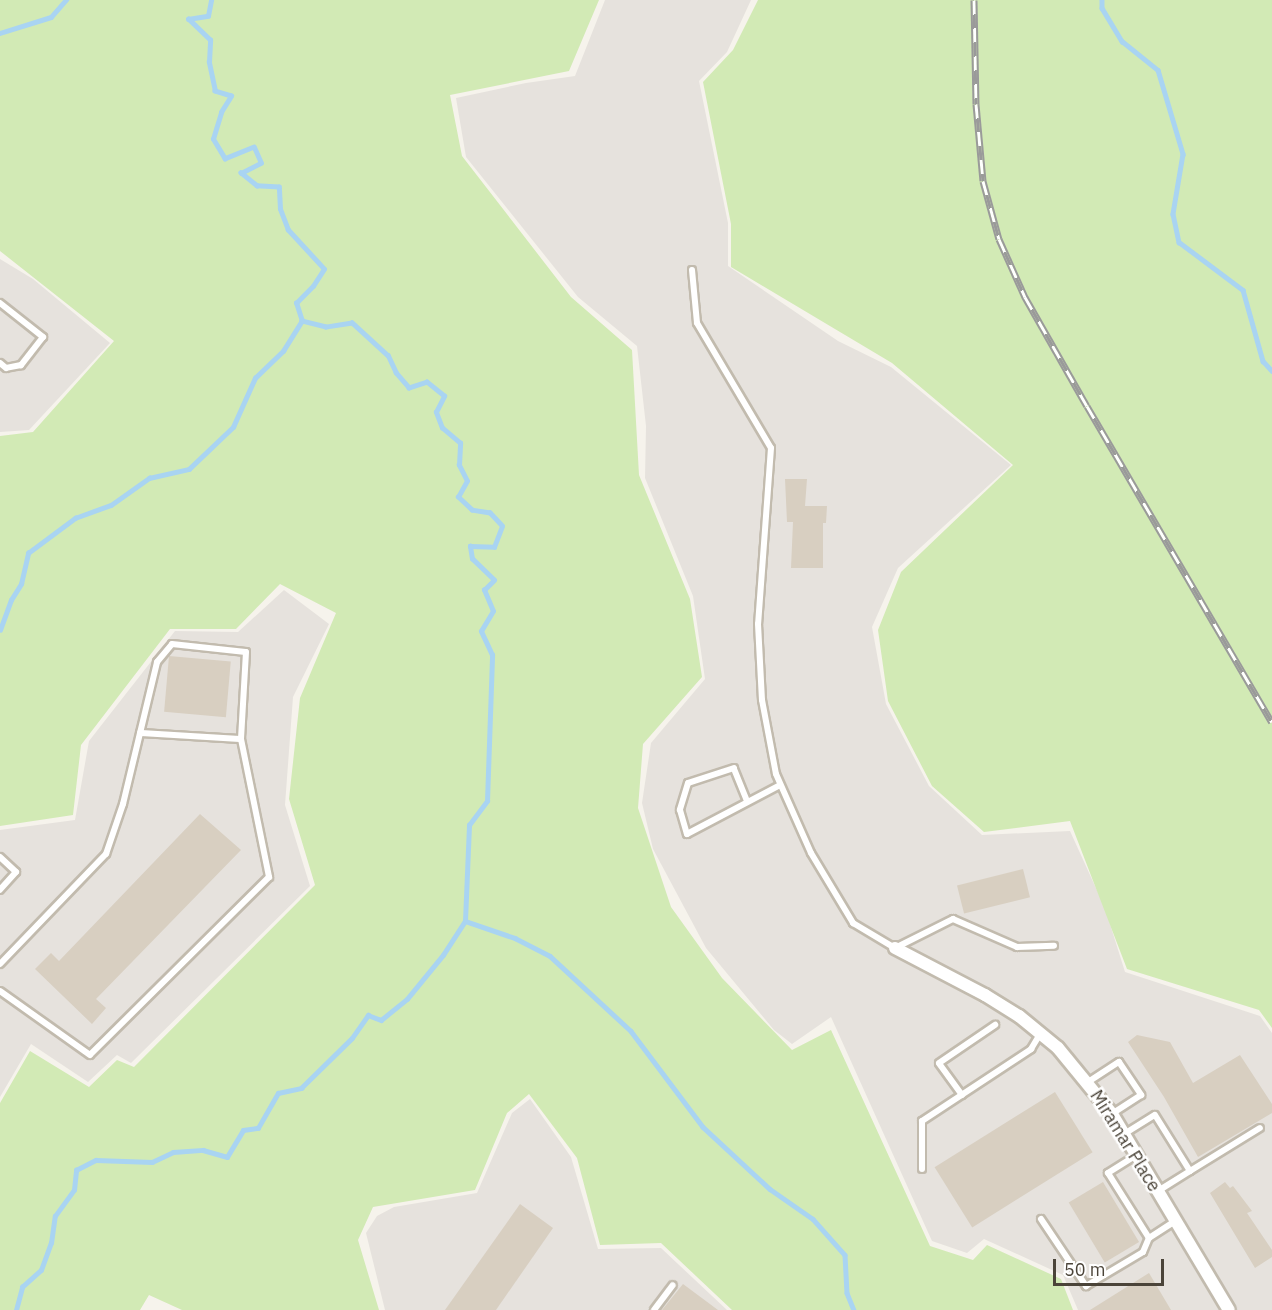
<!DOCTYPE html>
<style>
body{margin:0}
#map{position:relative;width:1272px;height:1310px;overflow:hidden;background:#f6f3ec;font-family:"IBM Plex Sans",sans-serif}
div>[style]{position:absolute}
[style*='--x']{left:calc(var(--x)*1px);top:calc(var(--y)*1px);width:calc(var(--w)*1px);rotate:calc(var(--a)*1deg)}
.industrial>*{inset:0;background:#e6e2dd}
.green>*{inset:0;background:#d2eab5}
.stream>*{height:4.5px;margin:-2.25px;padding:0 2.25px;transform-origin:2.25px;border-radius:2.25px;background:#a9d4f2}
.building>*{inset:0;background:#d8cfc1;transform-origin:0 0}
.roads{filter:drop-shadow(2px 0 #c2bbae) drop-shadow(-2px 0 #c2bbae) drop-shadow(0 2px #c2bbae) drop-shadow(0 -2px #c2bbae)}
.service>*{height:6px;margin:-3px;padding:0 3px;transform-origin:3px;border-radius:3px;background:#fff}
.minor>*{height:12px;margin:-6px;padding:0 6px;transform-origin:6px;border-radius:6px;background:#fff}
.rail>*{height:7px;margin-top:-3.5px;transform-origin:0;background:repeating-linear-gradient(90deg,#fff 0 14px,#9a9a9a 0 28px);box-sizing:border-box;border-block:2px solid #9a9a9a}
span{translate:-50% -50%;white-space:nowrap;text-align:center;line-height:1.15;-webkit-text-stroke:5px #fff;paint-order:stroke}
.street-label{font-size:18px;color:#4b4439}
.scale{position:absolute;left:1053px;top:1259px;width:111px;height:27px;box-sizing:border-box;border:3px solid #4b4439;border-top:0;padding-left:8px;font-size:18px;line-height:21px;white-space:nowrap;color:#4b4439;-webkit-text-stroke:4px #fff;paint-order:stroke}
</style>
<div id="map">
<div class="industrial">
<div style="clip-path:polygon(605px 0,751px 0,727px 52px,699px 81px,728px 223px,728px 266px,838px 341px,891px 367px,1011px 465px,898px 568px,872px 627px,886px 704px,929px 786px,982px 835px,1070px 831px,1105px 908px,1125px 972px,1260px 1016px,1272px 1033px,1272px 1310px,1078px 1310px,1063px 1275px,984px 1239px,967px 1253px,932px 1241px,831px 1017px,792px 1044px,774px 1030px,706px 948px,653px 849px,642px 803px,651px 743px,705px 679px,693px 596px,645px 478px,646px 426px,637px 346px,578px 297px,466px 157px,456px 98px,526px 83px,575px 76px)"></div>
<div style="clip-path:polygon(0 259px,33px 279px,110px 343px,29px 430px,0 432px)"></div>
<div style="clip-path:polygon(284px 590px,329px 624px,293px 697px,285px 805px,310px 886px,131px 1063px,117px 1055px,88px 1082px,31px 1044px,0 1097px,0 830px,75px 820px,89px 741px,175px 631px,238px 632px)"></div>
<div style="clip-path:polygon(530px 1099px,571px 1157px,598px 1249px,661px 1248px,727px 1310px,385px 1310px,366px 1233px,377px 1216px,394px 1207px,477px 1193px,512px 1113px)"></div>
</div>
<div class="green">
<div style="clip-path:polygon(0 0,599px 0,569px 71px,450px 95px,462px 156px,571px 297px,632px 350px,639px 475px,690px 599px,702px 677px,643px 744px,638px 808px,671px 907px,722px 978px,792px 1050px,831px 1030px,930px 1246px,973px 1260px,987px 1245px,1061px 1279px,1073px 1310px,732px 1310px,661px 1243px,600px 1245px,577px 1158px,529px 1094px,507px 1113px,475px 1190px,373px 1207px,358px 1240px,379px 1310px,182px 1310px,149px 1295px,140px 1310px,0 1310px,0 1103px,30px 1051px,89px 1087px,117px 1060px,134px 1067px,315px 885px,289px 799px,300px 698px,336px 613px,280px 584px,236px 629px,170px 629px,81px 745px,73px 815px,0 826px,0 436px,33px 432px,114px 341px,0 251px)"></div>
<div style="clip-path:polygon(758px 0,1272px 0,1272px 1028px,1259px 1010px,1127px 969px,1070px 821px,984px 832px,932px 786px,888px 701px,878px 630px,901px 572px,1013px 465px,892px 363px,731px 267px,731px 224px,703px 82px,733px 50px)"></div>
</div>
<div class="stream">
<div style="--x:1102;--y:0;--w:8;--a:90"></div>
<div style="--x:1102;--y:8;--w:39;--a:59"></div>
<div style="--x:1122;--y:41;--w:46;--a:38.9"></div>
<div style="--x:1158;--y:70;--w:88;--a:73.4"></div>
<div style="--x:1183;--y:154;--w:61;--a:99.5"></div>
<div style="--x:1173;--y:214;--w:29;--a:78"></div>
<div style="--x:1179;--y:242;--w:80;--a:36.9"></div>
<div style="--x:1243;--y:290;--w:74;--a:74.3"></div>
<div style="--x:1263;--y:361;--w:13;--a:48"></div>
<div style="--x:0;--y:33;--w:53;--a:-17.4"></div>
<div style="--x:51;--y:17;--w:23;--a:-49"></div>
<div style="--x:0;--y:630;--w:32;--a:-70"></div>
<div style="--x:11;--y:600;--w:19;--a:-58"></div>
<div style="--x:21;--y:584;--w:32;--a:-77"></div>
<div style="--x:28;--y:553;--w:59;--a:-36.7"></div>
<div style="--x:75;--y:518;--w:38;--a:-20"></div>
<div style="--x:111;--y:505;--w:47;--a:-35.4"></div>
<div style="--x:149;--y:478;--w:41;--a:-12.7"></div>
<div style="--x:189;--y:469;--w:61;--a:-43.7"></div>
<div style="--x:233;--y:427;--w:54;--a:-65.8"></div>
<div style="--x:255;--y:378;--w:39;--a:-44"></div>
<div style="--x:283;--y:351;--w:36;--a:-58"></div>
<div style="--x:465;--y:921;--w:53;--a:18.8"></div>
<div style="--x:515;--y:938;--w:39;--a:27"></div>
<div style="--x:550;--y:956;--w:110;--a:42.8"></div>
<div style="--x:631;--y:1031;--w:120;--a:53.1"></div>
<div style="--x:703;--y:1127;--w:91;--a:42.8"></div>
<div style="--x:770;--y:1189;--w:52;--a:34.9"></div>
<div style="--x:813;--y:1219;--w:48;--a:48.4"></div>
<div style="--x:845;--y:1255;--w:38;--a:87"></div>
<div style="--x:847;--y:1293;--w:18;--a:68"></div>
<div style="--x:16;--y:1310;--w:24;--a:-75"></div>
<div style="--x:22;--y:1287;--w:25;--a:-42"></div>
<div style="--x:41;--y:1270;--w:29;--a:-70"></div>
<div style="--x:51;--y:1243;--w:27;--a:-82"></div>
<div style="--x:55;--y:1216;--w:32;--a:-54"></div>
<div style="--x:74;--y:1190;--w:20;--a:-84"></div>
<div style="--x:76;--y:1170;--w:22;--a:-27"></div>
<div style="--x:96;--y:1160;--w:56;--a:2"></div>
<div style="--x:152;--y:1162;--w:23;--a:-25"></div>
<div style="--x:173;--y:1152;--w:30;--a:-4"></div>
<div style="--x:203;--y:1150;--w:25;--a:16"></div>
<div style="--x:227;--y:1157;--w:31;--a:-59"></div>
<div style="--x:243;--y:1130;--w:15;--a:-8"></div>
<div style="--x:258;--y:1128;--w:40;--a:-60.3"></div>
<div style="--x:278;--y:1093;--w:24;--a:-12"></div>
<div style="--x:301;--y:1088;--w:71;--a:-44.4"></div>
<div style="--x:352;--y:1038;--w:28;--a:-55"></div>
<div style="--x:368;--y:1015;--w:14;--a:21"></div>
<div style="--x:381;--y:1020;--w:33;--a:-39"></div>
<div style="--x:407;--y:999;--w:57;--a:-50.7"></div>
<div style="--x:443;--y:955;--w:40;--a:-57.1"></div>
<div style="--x:465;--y:921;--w:96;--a:-87.6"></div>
<div style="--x:469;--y:825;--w:30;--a:-53"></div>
<div style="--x:487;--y:801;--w:146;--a:-88"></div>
<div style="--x:492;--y:655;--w:26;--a:-115"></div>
<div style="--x:481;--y:631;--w:23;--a:-59"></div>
<div style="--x:493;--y:611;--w:23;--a:-113"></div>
<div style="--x:484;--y:590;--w:14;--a:-45"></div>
<div style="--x:494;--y:580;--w:30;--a:-136"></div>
<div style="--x:472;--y:559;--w:13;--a:-99"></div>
<div style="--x:470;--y:546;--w:24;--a:2"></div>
<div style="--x:494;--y:547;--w:22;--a:-69"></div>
<div style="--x:502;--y:526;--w:18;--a:-133"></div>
<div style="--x:490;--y:513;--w:18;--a:-171"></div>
<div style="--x:472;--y:510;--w:19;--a:-137"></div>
<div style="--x:458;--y:497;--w:18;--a:-61"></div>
<div style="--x:467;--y:481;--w:18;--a:-117"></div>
<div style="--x:459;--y:465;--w:22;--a:-87"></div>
<div style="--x:460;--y:443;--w:23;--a:-140"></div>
<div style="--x:442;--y:428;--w:17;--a:-111"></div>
<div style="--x:436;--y:412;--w:18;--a:-63"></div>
<div style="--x:444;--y:396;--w:22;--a:-141"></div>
<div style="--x:427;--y:382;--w:19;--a:162"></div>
<div style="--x:409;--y:388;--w:20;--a:-131"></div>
<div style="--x:396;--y:373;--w:19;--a:-115"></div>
<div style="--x:388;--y:356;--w:49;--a:-137.5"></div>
<div style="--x:352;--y:323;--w:26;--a:171"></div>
<div style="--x:326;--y:327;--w:25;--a:-166"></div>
<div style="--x:302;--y:321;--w:19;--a:-108"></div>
<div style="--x:296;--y:303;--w:24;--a:-45"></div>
<div style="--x:313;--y:286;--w:20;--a:-57"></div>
<div style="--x:324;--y:269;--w:53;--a:-132.7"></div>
<div style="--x:288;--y:230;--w:22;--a:-111"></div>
<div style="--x:280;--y:209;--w:22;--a:-93"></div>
<div style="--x:279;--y:187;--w:22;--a:-177"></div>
<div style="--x:257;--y:186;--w:21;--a:-141"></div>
<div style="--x:241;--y:173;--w:22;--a:-27"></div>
<div style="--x:261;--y:163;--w:17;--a:-114"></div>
<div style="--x:254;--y:147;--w:31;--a:158"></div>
<div style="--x:225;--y:159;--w:23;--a:-121"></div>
<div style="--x:213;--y:139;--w:28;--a:-73"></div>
<div style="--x:221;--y:112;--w:19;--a:-58"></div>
<div style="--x:231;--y:96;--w:17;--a:-163"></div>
<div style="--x:215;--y:91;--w:30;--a:-102"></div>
<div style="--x:209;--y:62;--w:22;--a:-87"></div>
<div style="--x:210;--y:40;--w:30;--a:-136"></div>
<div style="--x:188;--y:19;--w:20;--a:-9"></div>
<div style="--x:208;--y:16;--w:16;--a:-79"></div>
</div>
<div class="building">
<div style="clip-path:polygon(785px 479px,807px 479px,805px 506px,827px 506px,826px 523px,823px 523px,823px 568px,791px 568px,793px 522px,787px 522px)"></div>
<div style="left:169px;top:656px;width:62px;height:56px;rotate:5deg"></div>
<div style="clip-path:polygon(200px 814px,241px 850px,96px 999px,106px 1008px,92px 1024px,35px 969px,51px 953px,59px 961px)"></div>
<div style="left:1023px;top:869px;width:29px;height:68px;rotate:76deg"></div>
<div style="clip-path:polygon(1137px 1035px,1170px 1042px,1193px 1083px,1240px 1055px,1272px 1104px,1272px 1113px,1198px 1157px,1164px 1097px,1128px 1042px)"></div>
<div style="left:1055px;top:1092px;width:71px;height:142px;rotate:58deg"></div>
<div style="left:1103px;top:1182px;width:70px;height:40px;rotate:59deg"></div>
<div style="clip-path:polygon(1225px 1182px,1230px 1188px,1233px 1186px,1252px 1211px,1247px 1213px,1272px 1250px,1272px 1257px,1255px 1268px,1210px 1193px)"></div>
<div style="clip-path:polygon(520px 1204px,553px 1228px,496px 1310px,445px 1310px)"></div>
<div style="clip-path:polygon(1149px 1273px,1171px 1310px,1090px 1310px)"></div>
<div style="clip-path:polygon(683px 1284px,718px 1310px,662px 1310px)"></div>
</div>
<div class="roads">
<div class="service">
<div style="--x:692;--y:270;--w:53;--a:84.6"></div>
<div style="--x:697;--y:323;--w:145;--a:59.4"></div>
<div style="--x:771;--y:448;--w:176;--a:94.2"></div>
<div style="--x:758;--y:624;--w:76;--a:87"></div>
<div style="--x:762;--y:700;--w:75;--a:79.3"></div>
<div style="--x:776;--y:774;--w:86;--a:66.1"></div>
<div style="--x:811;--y:853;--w:82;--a:59"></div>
<div style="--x:853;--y:923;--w:49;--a:30.8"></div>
<div style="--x:895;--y:948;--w:65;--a:-26.6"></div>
<div style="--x:953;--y:919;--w:70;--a:23.6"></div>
<div style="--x:1017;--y:947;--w:37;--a:-2"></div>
<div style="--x:0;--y:303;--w:55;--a:38.3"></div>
<div style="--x:43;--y:337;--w:36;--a:128"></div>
<div style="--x:21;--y:365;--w:15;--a:169"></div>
<div style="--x:6;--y:368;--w:8;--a:-140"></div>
<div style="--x:140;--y:733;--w:101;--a:3.4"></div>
<div style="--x:747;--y:801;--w:35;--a:-112"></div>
<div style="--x:734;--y:768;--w:48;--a:161.9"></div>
<div style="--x:688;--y:783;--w:28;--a:107"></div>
<div style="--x:680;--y:810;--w:25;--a:74"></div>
<div style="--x:687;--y:834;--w:105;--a:-27.8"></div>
<div style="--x:0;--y:857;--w:22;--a:43"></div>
<div style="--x:16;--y:872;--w:24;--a:132"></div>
<div style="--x:0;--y:964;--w:153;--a:-46.1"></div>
<div style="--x:106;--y:854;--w:53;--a:-71.2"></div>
<div style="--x:123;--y:804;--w:146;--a:-76.5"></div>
<div style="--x:157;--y:662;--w:23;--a:-50"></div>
<div style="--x:172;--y:644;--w:74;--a:6.2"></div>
<div style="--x:246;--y:652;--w:87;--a:93.3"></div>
<div style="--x:241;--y:739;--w:141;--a:78.5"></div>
<div style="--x:269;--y:877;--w:252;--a:135.2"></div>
<div style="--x:90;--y:1055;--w:110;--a:-144.6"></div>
<div style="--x:1088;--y:1082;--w:37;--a:-33"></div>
<div style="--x:1119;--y:1062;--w:40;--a:56"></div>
<div style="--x:1141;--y:1095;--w:35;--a:147"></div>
<div style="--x:962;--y:1095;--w:39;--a:-126"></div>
<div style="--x:939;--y:1063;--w:68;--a:-34.2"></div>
<div style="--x:1124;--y:1134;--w:36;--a:-32"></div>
<div style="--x:1155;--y:1115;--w:66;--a:58"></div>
<div style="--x:1190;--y:1171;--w:38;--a:148"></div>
<div style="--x:1135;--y:1156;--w:32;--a:148"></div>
<div style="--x:1108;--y:1173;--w:77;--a:57.8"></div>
<div style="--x:1149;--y:1238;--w:31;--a:-33"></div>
<div style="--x:922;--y:1169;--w:48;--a:-90"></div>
<div style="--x:922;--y:1121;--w:131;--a:-33.4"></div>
<div style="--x:1031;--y:1049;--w:17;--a:-59"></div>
<div style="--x:1190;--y:1171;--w:82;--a:-31.6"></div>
<div style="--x:1041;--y:1219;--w:81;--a:56.1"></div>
<div style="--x:1086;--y:1286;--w:66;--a:-30.8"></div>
<div style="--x:1143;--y:1252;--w:15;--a:-67"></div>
<div style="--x:654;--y:1310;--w:31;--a:-53"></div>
</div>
<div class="minor">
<div style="--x:895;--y:948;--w:102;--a:27.6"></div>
<div style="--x:985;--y:995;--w:40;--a:32"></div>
<div style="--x:1019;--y:1016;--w:50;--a:39.4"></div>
<div style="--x:1058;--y:1048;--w:85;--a:50.7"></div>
<div style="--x:1112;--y:1114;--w:228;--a:59.2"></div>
</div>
</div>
<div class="rail">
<div style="--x:974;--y:0;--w:104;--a:88.9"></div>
<div style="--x:976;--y:104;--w:77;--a:84.8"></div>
<div style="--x:983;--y:181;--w:60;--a:74.6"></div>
<div style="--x:999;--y:239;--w:64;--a:65.9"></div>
<div style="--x:1025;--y:297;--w:125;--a:60.4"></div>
<div style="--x:1087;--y:406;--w:366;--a:59.7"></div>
</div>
<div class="street-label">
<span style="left:1125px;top:1141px;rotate:58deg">Miramar Place</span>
</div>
<div class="scale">50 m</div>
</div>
